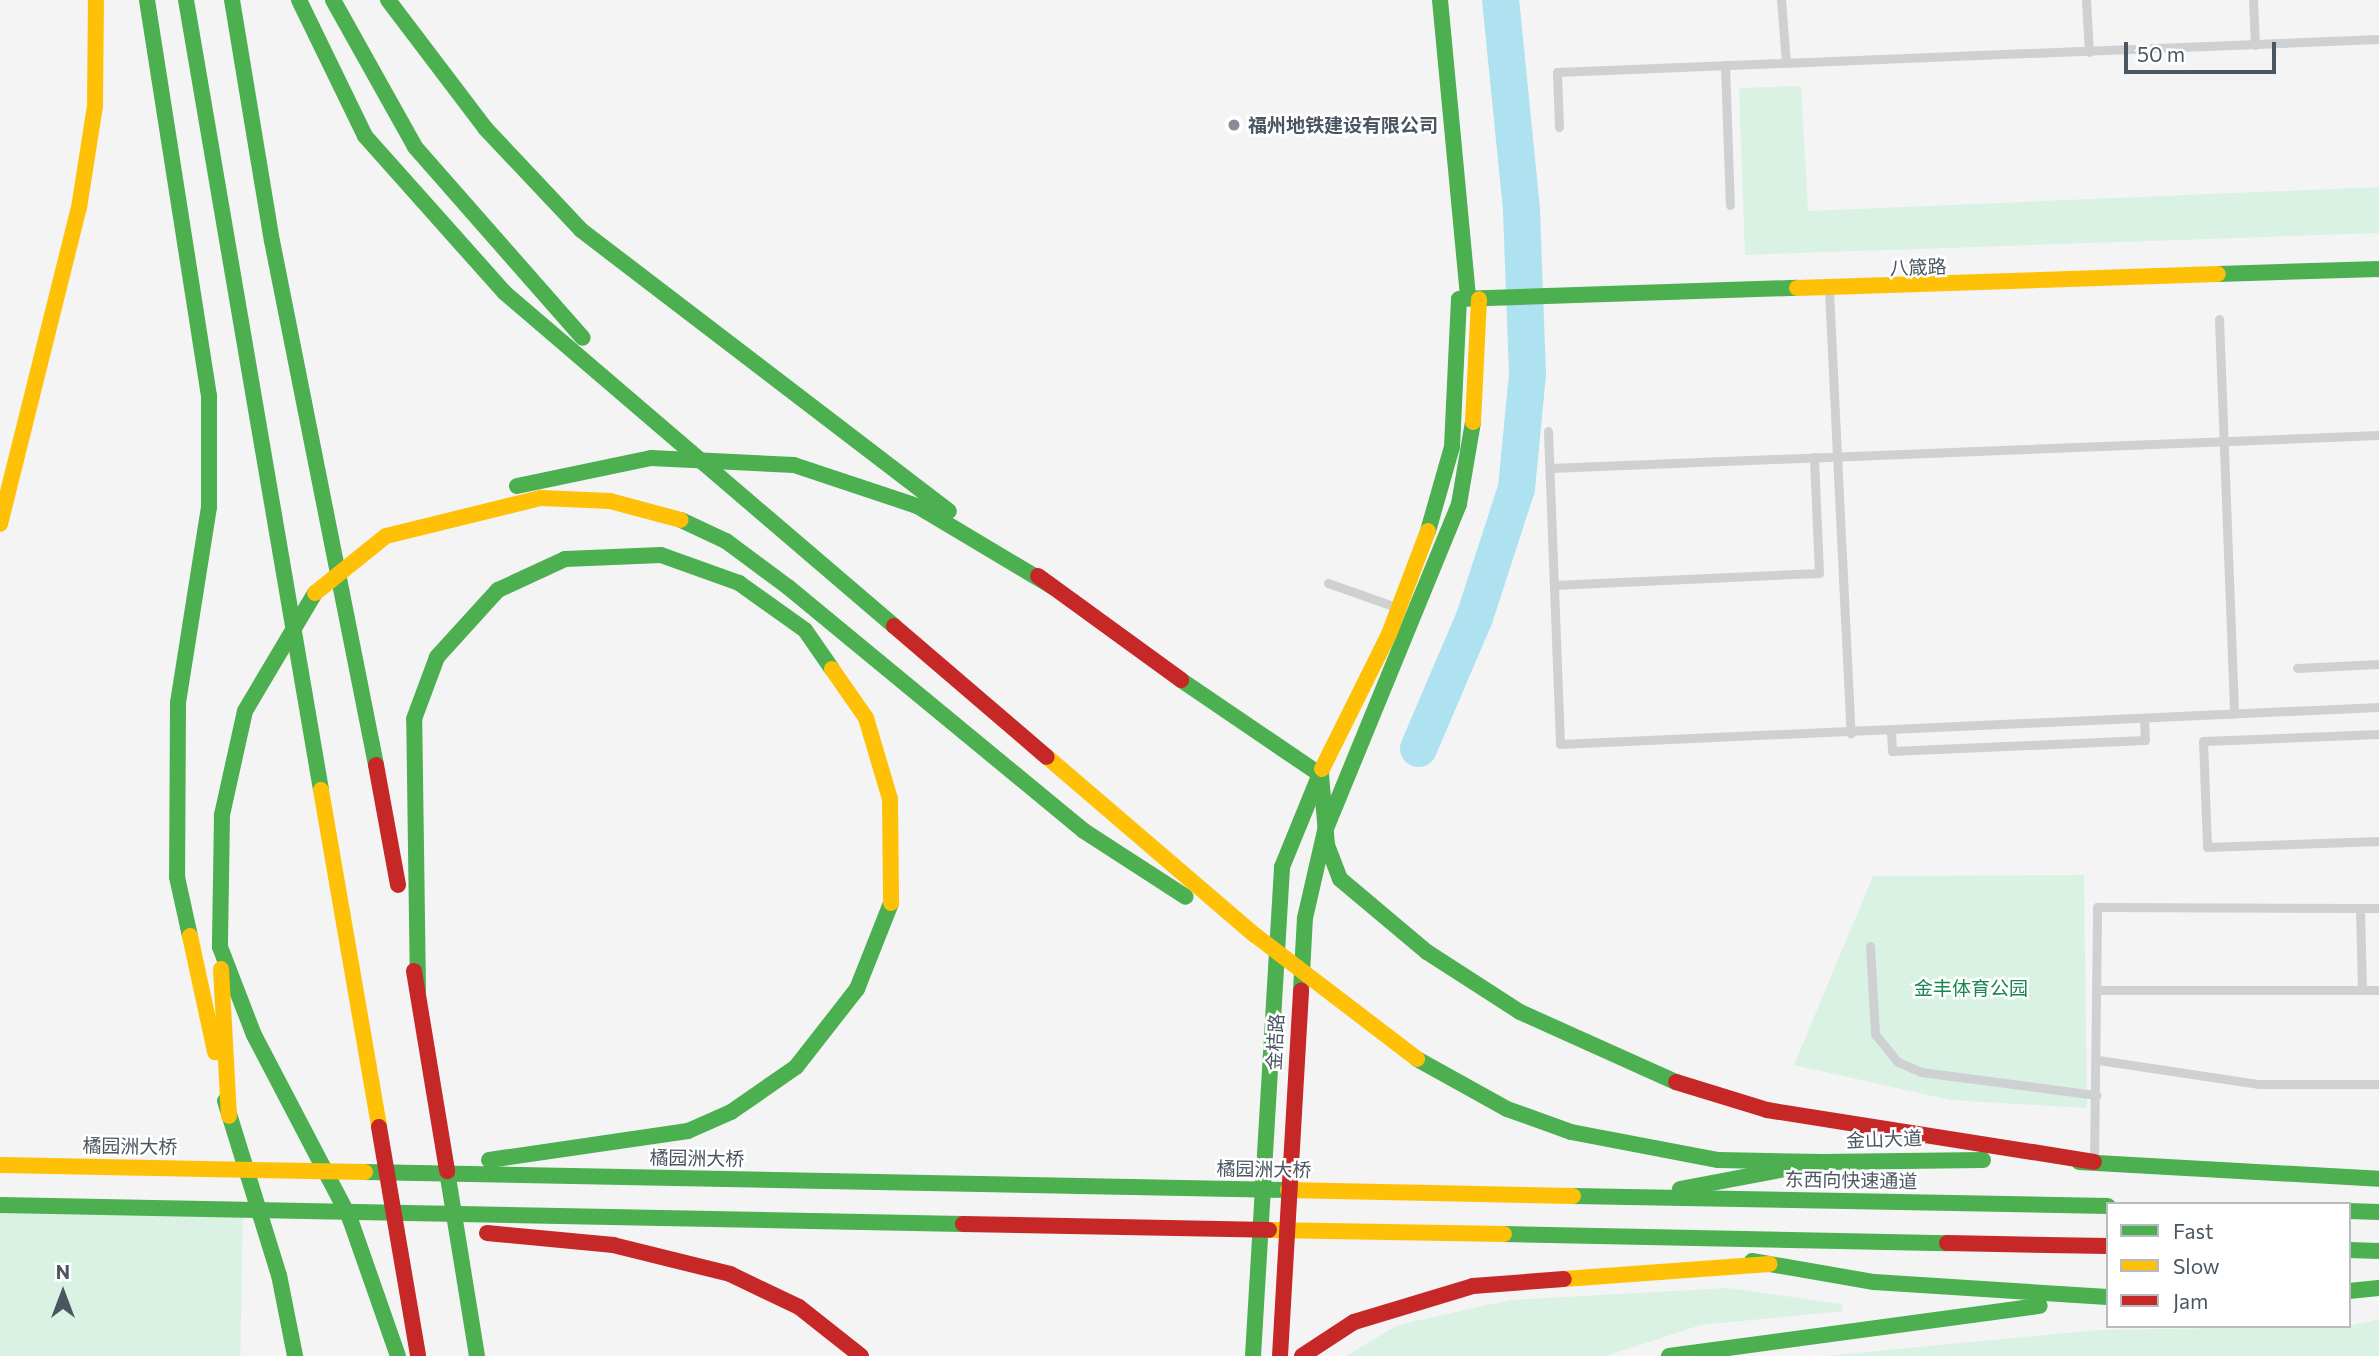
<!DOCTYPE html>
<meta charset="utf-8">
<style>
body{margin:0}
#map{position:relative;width:2379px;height:1356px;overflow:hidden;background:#f4f4f4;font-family:Commissioner,"Noto Sans SC",sans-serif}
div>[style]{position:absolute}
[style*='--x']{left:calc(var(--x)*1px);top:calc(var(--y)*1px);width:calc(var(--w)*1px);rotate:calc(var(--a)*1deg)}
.green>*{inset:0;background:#d9f2e3;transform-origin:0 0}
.river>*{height:37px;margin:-18.5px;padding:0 18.5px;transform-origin:18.5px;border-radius:18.5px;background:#aee2f0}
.lane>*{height:9px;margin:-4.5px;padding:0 4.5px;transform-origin:4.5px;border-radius:4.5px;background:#ced0d2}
.fast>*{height:16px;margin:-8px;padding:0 8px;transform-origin:8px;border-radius:8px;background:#4caf50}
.slow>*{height:16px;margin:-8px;padding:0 8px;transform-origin:8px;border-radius:8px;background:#ffc107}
.jam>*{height:16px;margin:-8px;padding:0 8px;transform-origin:8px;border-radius:8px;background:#c62828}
.dots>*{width:19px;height:19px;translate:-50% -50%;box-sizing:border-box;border:4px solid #fff;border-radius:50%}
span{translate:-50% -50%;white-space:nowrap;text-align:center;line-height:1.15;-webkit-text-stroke:5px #fff;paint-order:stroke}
.poi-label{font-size:19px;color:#4a5661;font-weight:700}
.left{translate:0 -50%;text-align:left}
.street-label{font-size:19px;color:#4a5661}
.park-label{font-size:19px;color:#17864f}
.legend{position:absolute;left:2106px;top:1202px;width:245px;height:126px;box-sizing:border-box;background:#fff;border:2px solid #b7bbc0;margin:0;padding:9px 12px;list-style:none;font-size:21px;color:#4a5661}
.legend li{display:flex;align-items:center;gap:14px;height:35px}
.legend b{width:35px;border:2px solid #b7bbc0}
.north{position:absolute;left:28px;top:1258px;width:70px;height:70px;-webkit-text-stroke:5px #fff;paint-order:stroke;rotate:0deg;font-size:19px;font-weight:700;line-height:28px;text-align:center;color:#4a5661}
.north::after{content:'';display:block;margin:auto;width:24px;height:32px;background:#4a5661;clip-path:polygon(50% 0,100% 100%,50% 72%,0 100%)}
.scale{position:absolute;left:2124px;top:42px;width:152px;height:32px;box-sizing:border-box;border:4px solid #4a5661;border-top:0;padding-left:9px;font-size:21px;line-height:24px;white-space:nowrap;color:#4a5661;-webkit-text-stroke:5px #fff;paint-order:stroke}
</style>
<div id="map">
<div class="green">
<div style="clip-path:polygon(1801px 86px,1808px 211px,2379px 187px,2379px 233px,1745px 255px,1739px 88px)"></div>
<div style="clip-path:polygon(2084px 875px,2087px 1108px,1951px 1100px,1794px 1065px,1873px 876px)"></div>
<div style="left:0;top:1202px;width:243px;height:154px;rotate:1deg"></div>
<div style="clip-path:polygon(1728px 1288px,1842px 1304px,1843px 1311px,1701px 1325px,1606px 1356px,1346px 1356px,1398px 1325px,1510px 1300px)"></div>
<div style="clip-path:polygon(2379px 1319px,2379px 1356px,1824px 1356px,2098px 1330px,2349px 1326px)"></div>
</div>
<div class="river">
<div style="--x:1418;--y:748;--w:142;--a:-66.9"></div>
<div style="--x:1474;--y:617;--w:136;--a:-72"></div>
<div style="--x:1516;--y:488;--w:115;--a:-84.5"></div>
<div style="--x:1527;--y:374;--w:165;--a:-92.1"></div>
<div style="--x:1521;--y:209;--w:210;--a:-95.7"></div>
</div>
<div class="lane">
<div style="--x:1781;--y:0;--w:62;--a:85.4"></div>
<div style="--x:2086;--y:0;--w:52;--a:86.7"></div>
<div style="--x:2253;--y:0;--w:45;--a:87.5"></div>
<div style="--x:1725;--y:65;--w:140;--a:88"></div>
<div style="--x:1559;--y:127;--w:55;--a:-92.1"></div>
<div style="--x:1557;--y:72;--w:823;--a:-2.3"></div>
<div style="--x:1829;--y:291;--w:443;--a:87.2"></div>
<div style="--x:2219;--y:319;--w:395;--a:87.8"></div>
<div style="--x:1548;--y:431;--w:313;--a:87.8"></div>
<div style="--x:1560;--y:744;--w:820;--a:-2.59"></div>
<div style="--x:1550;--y:468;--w:830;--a:-2.28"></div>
<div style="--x:1328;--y:583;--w:72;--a:19.4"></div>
<div style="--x:1554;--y:585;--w:265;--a:-2.6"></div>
<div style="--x:1819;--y:573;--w:116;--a:-92.5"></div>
<div style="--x:2297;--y:668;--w:82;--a:-2.8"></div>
<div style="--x:1891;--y:731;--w:20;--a:87"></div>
<div style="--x:1892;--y:751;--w:253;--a:-2.5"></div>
<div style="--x:2145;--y:740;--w:22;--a:-93"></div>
<div style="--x:2379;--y:734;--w:176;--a:177.7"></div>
<div style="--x:2203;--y:741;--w:106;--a:87.8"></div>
<div style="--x:2207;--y:847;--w:172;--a:-2"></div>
<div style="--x:2360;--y:908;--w:82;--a:88.6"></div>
<div style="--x:1870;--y:946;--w:88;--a:86.7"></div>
<div style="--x:1875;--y:1034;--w:36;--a:51"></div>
<div style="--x:1898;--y:1062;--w:25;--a:23"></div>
<div style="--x:1921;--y:1072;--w:177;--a:7.5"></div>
<div style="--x:2098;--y:990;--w:281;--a:0"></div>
<div style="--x:2098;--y:1060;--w:163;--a:8.5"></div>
<div style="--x:2259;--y:1084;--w:120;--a:0"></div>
<div style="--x:2094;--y:1161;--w:254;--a:-89.3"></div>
<div style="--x:2097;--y:907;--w:282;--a:0.2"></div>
</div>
<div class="fast">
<div style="--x:147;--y:0;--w:401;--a:81.1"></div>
<div style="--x:209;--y:396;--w:111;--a:90"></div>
<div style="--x:209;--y:507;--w:198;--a:99"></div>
<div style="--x:178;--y:703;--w:174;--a:90.3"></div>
<div style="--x:177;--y:877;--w:60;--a:77.6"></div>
<div style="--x:186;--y:0;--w:801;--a:80.3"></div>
<div style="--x:232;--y:0;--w:244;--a:80.6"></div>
<div style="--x:272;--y:241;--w:534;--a:78.77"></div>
<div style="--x:299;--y:0;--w:151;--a:64.1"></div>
<div style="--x:365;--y:136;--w:210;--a:48.3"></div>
<div style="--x:505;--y:293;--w:512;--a:40.56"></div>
<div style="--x:333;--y:0;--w:168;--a:60.8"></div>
<div style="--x:415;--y:147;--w:254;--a:48.7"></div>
<div style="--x:388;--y:0;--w:161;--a:52.8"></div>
<div style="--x:485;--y:128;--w:140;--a:46.7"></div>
<div style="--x:581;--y:230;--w:463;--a:37.4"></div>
<div style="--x:1440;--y:0;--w:299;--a:84.6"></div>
<div style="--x:2218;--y:274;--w:161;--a:-1.8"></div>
<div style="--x:517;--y:486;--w:137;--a:-11.8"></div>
<div style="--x:651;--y:458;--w:143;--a:2.8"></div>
<div style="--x:794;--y:465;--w:130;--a:18.4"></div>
<div style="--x:917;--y:506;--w:158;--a:30.8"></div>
<div style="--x:681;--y:520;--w:50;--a:25"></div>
<div style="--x:726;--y:541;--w:77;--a:36.6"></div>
<div style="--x:788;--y:587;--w:384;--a:39.5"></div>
<div style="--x:1084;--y:831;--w:121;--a:32.9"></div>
<div style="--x:1428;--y:531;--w:87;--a:-74.1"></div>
<div style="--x:1452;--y:447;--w:148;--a:-87.3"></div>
<div style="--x:1459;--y:299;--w:338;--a:-1.9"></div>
<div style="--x:315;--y:593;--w:137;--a:120.7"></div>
<div style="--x:245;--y:711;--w:107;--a:102.5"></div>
<div style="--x:222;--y:815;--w:132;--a:90.9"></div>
<div style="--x:220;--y:947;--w:94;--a:68.9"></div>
<div style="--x:254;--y:1035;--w:208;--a:62.4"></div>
<div style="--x:350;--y:1219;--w:145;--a:70.7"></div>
<div style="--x:1181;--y:680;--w:169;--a:34.2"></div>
<div style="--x:1321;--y:775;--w:70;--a:85.1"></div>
<div style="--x:1327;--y:845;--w:36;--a:69"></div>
<div style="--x:1340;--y:879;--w:114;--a:40"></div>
<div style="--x:1427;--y:952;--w:111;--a:32.8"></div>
<div style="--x:1520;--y:1012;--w:171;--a:24.2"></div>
<div style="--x:418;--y:991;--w:272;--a:-90.8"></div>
<div style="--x:414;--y:719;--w:66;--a:-69.6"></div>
<div style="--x:437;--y:657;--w:91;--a:-47.7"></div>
<div style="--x:498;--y:590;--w:74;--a:-24.8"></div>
<div style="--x:565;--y:559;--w:96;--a:-2.4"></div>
<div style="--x:661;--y:555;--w:83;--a:19.7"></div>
<div style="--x:739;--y:583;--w:81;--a:35.5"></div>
<div style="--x:805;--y:630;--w:47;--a:55.3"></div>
<div style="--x:1301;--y:991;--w:73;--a:-86.9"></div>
<div style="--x:1305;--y:918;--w:89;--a:-77.1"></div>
<div style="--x:1325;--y:831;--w:353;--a:-67.7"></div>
<div style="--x:1459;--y:504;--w:83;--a:-80.3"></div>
<div style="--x:1417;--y:1059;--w:103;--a:29.1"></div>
<div style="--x:1507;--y:1109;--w:68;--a:19.8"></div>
<div style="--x:1571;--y:1132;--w:150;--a:10.8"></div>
<div style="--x:1718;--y:1160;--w:105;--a:1.1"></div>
<div style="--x:225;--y:1101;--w:182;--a:72.8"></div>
<div style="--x:279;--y:1275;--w:83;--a:78.8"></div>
<div style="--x:489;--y:1160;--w:201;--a:-8.3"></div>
<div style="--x:688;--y:1131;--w:47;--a:-23.8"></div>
<div style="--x:731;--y:1112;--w:79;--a:-34.7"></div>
<div style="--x:796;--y:1067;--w:99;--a:-52"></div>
<div style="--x:857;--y:989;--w:92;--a:-68.4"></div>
<div style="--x:2079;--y:1162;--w:300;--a:3.2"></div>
<div style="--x:447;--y:1171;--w:187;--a:80.8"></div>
<div style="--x:365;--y:1172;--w:923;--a:1.12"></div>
<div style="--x:1680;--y:1189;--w:146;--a:-10.7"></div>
<div style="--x:1823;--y:1162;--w:160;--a:-0.7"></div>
<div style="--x:1573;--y:1196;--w:535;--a:1.07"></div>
<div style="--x:0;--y:1205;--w:963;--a:1.13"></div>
<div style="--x:2349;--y:1211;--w:30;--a:2"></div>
<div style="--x:1504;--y:1234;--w:443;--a:1.2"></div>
<div style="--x:2349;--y:1250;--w:30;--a:2"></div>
<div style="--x:1752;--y:1261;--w:124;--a:9.8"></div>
<div style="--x:1874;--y:1282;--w:234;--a:3.7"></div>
<div style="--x:2349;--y:1291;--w:30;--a:-6"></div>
<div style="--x:1253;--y:1356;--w:490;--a:-86.6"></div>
<div style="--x:1282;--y:867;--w:106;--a:-67.8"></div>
<div style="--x:1669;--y:1356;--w:374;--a:-7.7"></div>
</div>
<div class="slow">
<div style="--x:1797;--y:288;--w:421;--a:-1.9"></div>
<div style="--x:1473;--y:422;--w:123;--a:-87.2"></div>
<div style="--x:0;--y:524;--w:326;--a:-76"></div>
<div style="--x:79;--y:208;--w:103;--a:-81.1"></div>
<div style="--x:95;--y:106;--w:106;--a:-89.5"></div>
<div style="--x:315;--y:593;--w:91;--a:-38.8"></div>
<div style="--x:386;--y:536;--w:160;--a:-13.8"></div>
<div style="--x:541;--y:498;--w:69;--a:2.5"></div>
<div style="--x:610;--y:501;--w:73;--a:15"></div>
<div style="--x:832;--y:669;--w:60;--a:55.2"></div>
<div style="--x:866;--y:718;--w:84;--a:73.5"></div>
<div style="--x:890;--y:799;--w:104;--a:89.4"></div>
<div style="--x:1047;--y:757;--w:274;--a:40.6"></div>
<div style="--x:1255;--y:935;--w:204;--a:37.4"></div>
<div style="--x:1322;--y:769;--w:151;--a:-63.6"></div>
<div style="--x:1389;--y:634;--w:110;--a:-69.3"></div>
<div style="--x:321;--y:790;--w:342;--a:80.2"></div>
<div style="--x:190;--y:936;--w:119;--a:77.8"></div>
<div style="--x:221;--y:969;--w:147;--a:86.9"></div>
<div style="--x:0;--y:1165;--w:365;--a:1.1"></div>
<div style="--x:1288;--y:1190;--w:285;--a:1.2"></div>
<div style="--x:1269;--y:1230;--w:235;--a:1"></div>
<div style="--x:1564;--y:1279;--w:206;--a:-4.2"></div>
</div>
<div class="jam">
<div style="--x:1038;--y:576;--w:177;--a:36"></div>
<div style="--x:894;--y:626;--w:201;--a:40.6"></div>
<div style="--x:376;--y:765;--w:122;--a:79.6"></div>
<div style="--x:414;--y:971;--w:203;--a:80.6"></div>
<div style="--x:1676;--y:1082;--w:95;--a:17.1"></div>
<div style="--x:1767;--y:1110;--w:331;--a:9"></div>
<div style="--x:379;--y:1127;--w:232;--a:80.3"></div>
<div style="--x:963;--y:1224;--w:306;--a:1.1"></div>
<div style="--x:487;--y:1233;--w:127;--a:5.4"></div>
<div style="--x:613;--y:1245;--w:121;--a:13.9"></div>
<div style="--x:730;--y:1274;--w:76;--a:25.6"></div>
<div style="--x:799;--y:1307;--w:79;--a:38.3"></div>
<div style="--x:1947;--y:1243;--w:161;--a:1.1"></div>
<div style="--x:1280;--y:1356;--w:366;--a:-86.7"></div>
<div style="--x:1302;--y:1356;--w:62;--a:-33.2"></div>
<div style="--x:1354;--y:1322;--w:124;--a:-16.8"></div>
<div style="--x:1473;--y:1286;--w:91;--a:-4.4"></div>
</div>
<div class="dots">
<div style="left:1234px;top:125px;background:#868d94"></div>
</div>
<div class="poi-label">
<span class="left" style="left:1248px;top:125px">福州地铁建设有限公司</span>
</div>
<div class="street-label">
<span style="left:1918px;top:267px;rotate:-2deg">八箴路</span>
<span style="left:1275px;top:1042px;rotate:-87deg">金桔路</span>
<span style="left:1884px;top:1139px;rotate:-2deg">金山大道</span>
<span style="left:130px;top:1146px;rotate:1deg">橘园洲大桥</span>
<span style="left:697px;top:1158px;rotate:1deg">橘园洲大桥</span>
<span style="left:1264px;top:1169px;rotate:1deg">橘园洲大桥</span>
<span style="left:1851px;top:1180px;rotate:1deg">东西向快速通道</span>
</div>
<div class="park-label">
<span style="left:1971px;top:988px">金丰体育公园</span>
</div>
<ul class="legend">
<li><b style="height:9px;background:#4caf50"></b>Fast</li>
<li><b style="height:9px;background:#ffc107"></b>Slow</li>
<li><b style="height:9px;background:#c62828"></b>Jam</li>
</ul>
<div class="north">N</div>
<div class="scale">50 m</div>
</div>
